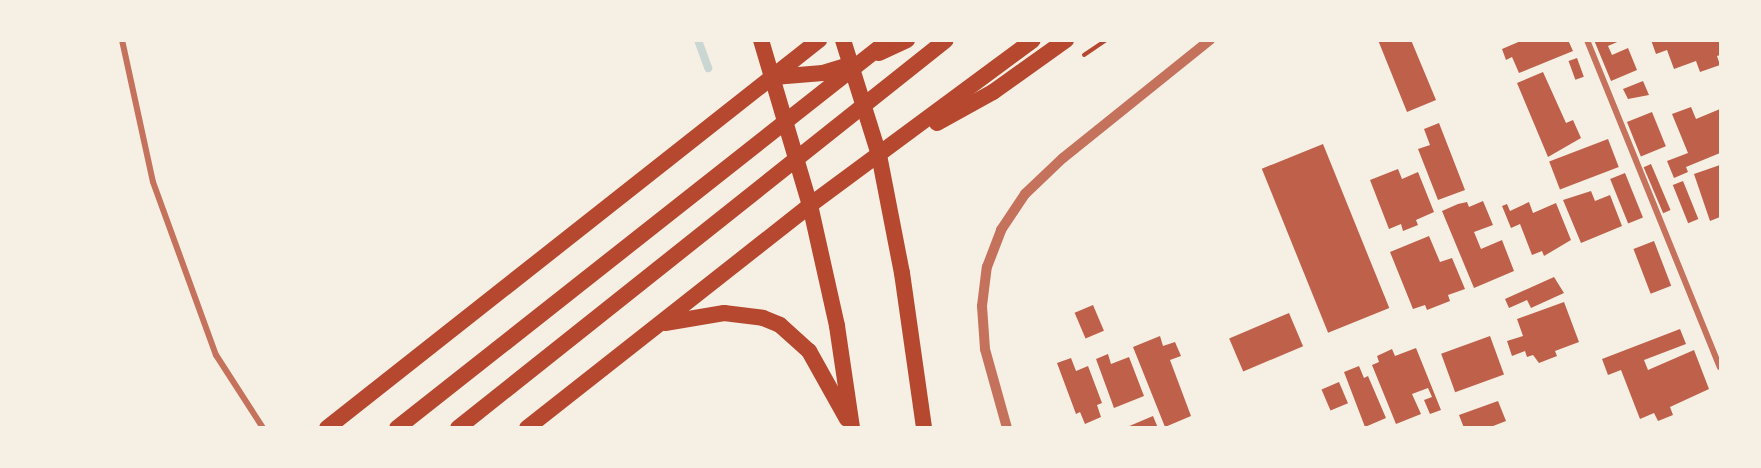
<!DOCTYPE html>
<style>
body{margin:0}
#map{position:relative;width:1761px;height:468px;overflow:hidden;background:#f6efe4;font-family:Rubik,sans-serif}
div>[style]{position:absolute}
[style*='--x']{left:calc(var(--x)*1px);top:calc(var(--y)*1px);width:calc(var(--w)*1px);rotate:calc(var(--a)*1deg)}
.stream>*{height:8px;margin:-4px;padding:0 4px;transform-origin:4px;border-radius:4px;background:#c9d6d2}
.building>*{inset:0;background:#bf614a;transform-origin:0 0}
.path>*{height:4px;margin:-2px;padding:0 2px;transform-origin:2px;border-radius:2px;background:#b5482f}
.minor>*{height:6px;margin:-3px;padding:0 3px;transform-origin:3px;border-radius:3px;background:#c5725c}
.tertiary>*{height:10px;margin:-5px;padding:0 5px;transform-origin:5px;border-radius:5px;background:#c5725c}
.trunk>*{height:16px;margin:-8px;padding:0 8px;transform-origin:8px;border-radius:8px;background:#b5482f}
span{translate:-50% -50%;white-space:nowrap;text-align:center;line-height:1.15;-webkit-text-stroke:5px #f6efe4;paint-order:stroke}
.frame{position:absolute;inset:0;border:42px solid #f6efe4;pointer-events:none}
</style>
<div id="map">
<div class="stream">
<div style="--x:698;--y:40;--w:30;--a:70"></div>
</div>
<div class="building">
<div style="clip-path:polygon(1378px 40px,1411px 40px,1436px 100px,1407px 112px)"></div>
<div style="clip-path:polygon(1523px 40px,1568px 40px,1573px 51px,1519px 73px,1512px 57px,1506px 60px,1502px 49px)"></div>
<div style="clip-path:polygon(1594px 40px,1622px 40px,1608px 46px,1612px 55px,1628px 48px,1637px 70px,1611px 81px)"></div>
<div style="clip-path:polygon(1651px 40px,1720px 40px,1720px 55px,1717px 56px,1720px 65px,1700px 72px,1696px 61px,1674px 69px,1667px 50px,1656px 54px)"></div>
<div style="left:1577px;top:58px;width:20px;height:9px;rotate:70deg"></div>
<div style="clip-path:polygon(1543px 72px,1566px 123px,1573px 120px,1581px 138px,1548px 157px,1517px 83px)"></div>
<div style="clip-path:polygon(1643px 81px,1649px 95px,1628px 99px,1623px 89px)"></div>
<div style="clip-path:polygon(1691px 107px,1696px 119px,1720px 109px,1720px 153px,1686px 167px,1688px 172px,1674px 178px,1667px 161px,1688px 153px,1672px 114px)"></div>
<div style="left:1652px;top:112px;width:37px;height:27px;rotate:68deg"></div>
<div style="clip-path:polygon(1439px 123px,1465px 190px,1438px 200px,1418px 149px,1430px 145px,1424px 129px)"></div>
<div style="left:1608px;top:139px;width:30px;height:63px;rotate:69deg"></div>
<div style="left:1323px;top:144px;width:177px;height:66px;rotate:68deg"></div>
<div style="left:1651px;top:164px;width:50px;height:8px;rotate:67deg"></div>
<div style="clip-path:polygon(1720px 165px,1720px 217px,1710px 221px,1694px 174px)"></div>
<div style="clip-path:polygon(1398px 169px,1402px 179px,1418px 172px,1434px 212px,1416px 220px,1418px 225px,1403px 231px,1401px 224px,1389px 229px,1370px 180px)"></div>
<div style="left:1625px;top:173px;width:48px;height:16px;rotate:68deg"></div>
<div style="left:1683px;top:181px;width:41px;height:11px;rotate:68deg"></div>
<div style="clip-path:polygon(1591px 191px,1595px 201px,1610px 195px,1622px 226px,1581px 243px,1563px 200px)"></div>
<div style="clip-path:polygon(1483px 201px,1493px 225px,1474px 232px,1481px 249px,1502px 240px,1514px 271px,1474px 288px,1442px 211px,1458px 204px,1467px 202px,1469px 207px)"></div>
<div style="clip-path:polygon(1529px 202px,1533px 213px,1556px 203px,1571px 240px,1544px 256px,1542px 251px,1532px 255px,1520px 224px,1511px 228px,1502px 206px,1507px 204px,1510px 211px)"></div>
<div style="clip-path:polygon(1429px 236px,1440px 262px,1452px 258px,1465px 289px,1448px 295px,1450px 301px,1427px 310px,1425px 305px,1413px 309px,1390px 252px)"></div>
<div style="left:1654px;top:241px;width:48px;height:22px;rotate:69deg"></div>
<div style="clip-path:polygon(1554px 277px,1564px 293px,1531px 308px,1527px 300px,1509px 308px,1505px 299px)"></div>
<div style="clip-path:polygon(1564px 302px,1579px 342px,1555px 351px,1557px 356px,1539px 363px,1533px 355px,1527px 357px,1525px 351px,1512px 356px,1507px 341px,1523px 336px,1517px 319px)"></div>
<div style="left:1093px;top:305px;width:28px;height:20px;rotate:67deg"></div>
<div style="left:1289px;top:313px;width:36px;height:65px;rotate:67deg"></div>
<div style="clip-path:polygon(1680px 329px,1686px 344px,1644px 360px,1648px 370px,1694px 350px,1709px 389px,1670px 407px,1673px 415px,1658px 421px,1654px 413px,1640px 419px,1621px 370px,1608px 375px,1602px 359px)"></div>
<div style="clip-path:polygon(1160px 336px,1163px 346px,1175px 342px,1181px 356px,1170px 360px,1191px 416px,1165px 427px,1133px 347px)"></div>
<div style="left:1490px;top:336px;width:41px;height:52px;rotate:70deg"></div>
<div style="clip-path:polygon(1416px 348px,1441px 410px,1430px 414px,1424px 400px,1432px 397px,1428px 388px,1412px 394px,1421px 414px,1396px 424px,1372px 365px,1379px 362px,1377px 356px,1392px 349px,1395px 356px)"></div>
<div style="clip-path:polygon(1108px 354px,1111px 364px,1129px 357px,1144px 396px,1114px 408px,1096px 359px)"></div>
<div style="clip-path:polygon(1071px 358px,1076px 371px,1088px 366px,1102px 403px,1097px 405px,1101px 417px,1085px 424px,1080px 412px,1076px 414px,1057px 363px)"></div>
<div style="clip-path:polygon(1359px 366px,1364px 378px,1368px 376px,1386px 418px,1365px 427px,1344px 372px)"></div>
<div style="left:1339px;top:382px;width:23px;height:19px;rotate:67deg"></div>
<div style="clip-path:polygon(1498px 401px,1506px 421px,1488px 428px,1464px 428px,1459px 415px)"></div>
<div style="clip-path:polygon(1153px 416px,1158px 428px,1127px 428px,1127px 427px)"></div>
</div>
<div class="path">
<div style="--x:1084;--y:55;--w:27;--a:-34"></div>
</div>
<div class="minor">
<div style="--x:122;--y:40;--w:145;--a:77.7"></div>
<div style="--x:153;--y:182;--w:184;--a:70"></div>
<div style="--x:216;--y:355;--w:87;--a:57.2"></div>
<div style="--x:1587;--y:40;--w:353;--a:67.9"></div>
</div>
<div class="tertiary">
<div style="--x:1007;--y:428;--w:82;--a:-105.6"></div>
<div style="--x:985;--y:349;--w:43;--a:-94"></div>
<div style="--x:982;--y:306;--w:39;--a:-83"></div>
<div style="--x:987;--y:267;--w:40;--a:-69"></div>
<div style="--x:1001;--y:230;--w:43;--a:-56.3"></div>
<div style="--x:1025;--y:194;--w:52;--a:-43.5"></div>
<div style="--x:1063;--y:158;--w:189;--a:-38.8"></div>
</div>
<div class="trunk">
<div style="--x:761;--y:40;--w:172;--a:73.5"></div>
<div style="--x:810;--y:205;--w:124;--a:77.4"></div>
<div style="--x:837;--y:326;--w:103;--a:81.6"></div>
<div style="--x:843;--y:40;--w:121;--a:72.6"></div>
<div style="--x:879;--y:155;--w:120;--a:79"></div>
<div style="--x:902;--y:273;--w:157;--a:81.9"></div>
<div style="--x:879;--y:53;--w:31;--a:-25"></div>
<div style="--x:774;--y:77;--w:49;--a:-4.7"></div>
<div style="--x:823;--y:73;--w:31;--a:-17"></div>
<div style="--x:937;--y:123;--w:64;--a:-29"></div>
<div style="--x:993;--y:92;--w:90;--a:-35.5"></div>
<div style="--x:665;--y:323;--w:60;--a:-9.6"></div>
<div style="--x:724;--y:313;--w:39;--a:7"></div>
<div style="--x:763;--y:318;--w:18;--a:22"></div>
<div style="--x:780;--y:325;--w:39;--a:42"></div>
<div style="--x:809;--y:351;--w:78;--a:60.8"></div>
<div style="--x:327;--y:428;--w:627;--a:-38.26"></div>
<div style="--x:397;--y:428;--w:627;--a:-38.26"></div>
<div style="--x:458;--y:428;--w:623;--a:-38.49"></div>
<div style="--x:527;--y:428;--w:360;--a:-38.2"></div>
<div style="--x:810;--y:205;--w:277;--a:-36.5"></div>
</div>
<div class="frame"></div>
</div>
